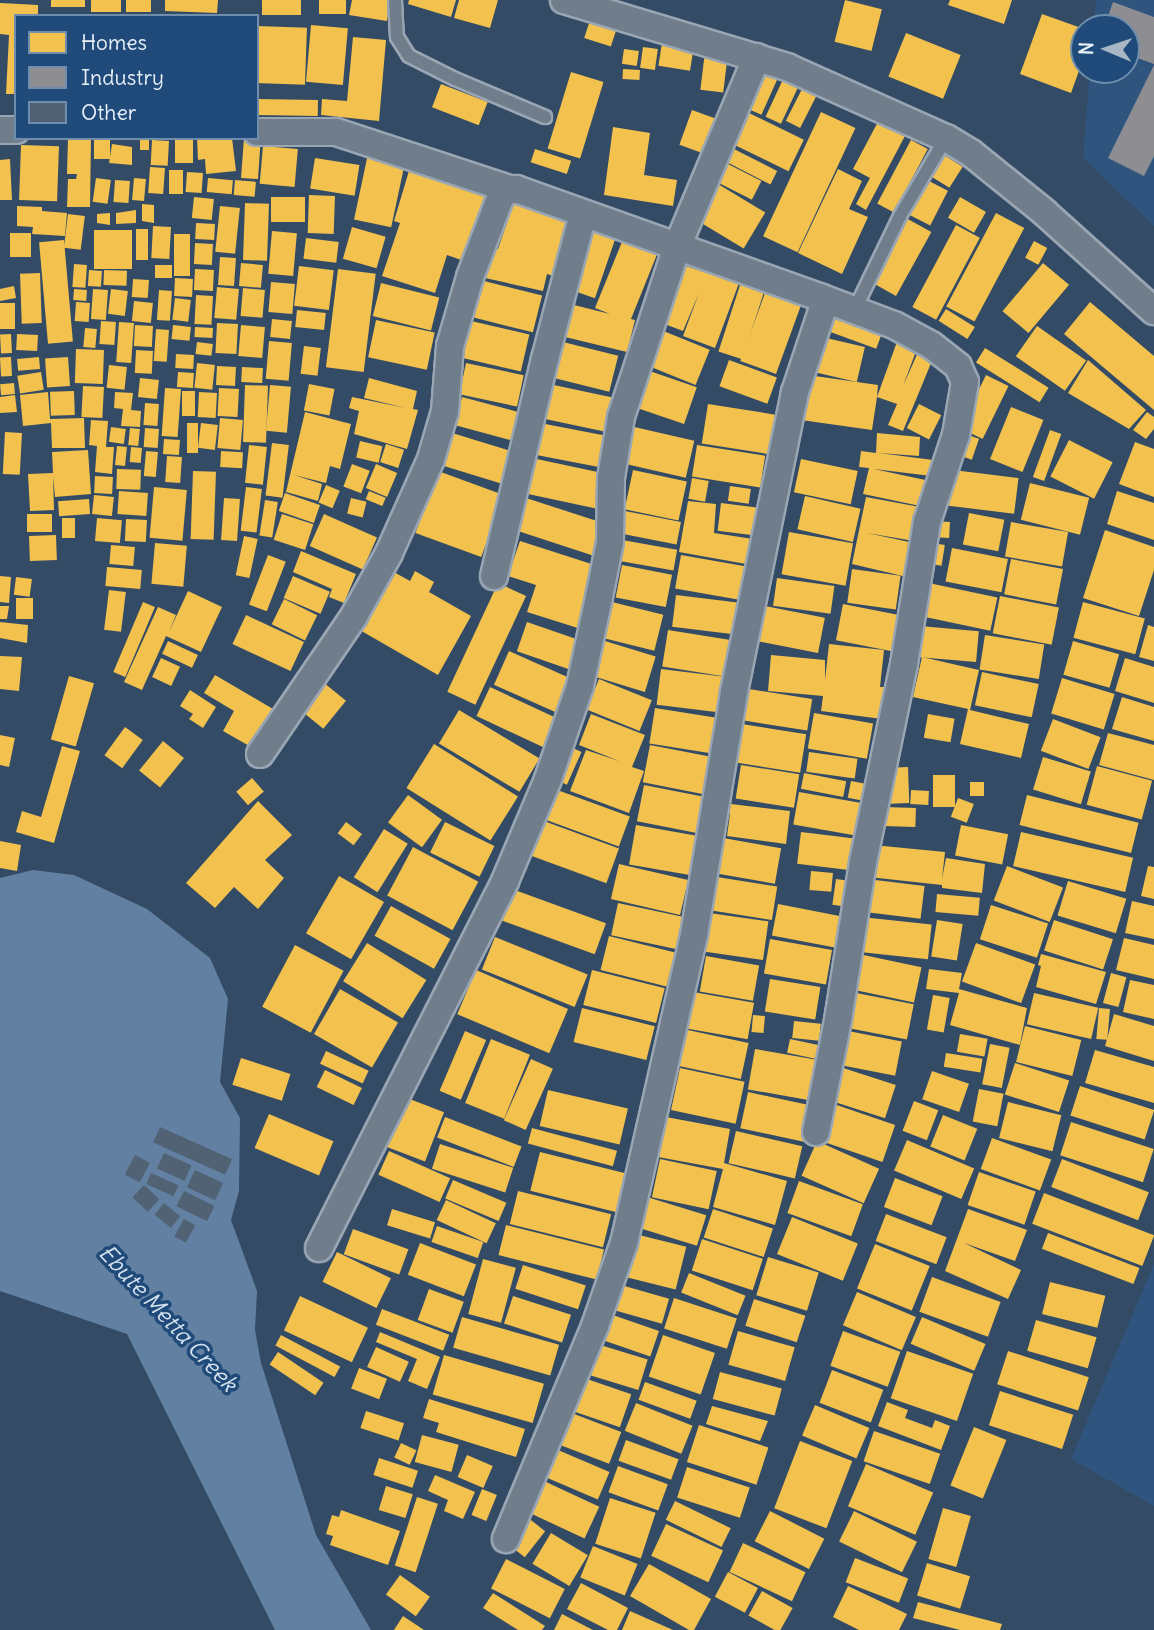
<!DOCTYPE html>
<style>
body{margin:0}
#map{position:relative;width:1154px;height:1630px;overflow:hidden;background:#344b65;font-family:Delius,sans-serif}
div>[style]{position:absolute}
[style*='--x']{left:calc(var(--x)*1px);top:calc(var(--y)*1px);width:calc(var(--w)*1px);rotate:calc(var(--a)*1deg)}
.built>*{inset:0;background:#2f557f}
.water>*{inset:0;background:#6280a1}
.homes>*{inset:0;background:#f2c14e;transform-origin:0 0}
.industry>*{inset:0;background:#8d8d92}
.building>*{inset:0;background:#516275;transform-origin:0 0}
.roads{filter:drop-shadow(2px 0 #9aa6b3) drop-shadow(-2px 0 #9aa6b3) drop-shadow(0 2px #9aa6b3) drop-shadow(0 -2px #9aa6b3)}
.service>*{height:12px;margin:-6px;padding:0 6px;transform-origin:6px;border-radius:6px;background:#707e8c}
.minor>*{height:26px;margin:-13px;padding:0 13px;transform-origin:13px;border-radius:13px;background:#707e8c}
span{translate:-50% -50%;white-space:nowrap;text-align:center;line-height:1.15;-webkit-text-stroke:7px #1f4a7a;paint-order:stroke}
.water-label{font-size:23px;color:#d4e1ec;font-style:italic}
.legend{position:absolute;left:14px;top:14px;width:245px;height:126px;box-sizing:border-box;background:#1f4a7a;border:2px solid #6f8dac;margin:0;padding:9px 12px;list-style:none;font-size:21px;color:#e8f1f8}
.legend li{display:flex;align-items:center;gap:14px;height:35px}
.legend b{width:35px;border:2px solid #6f8dac}
.north{position:absolute;left:1070px;top:14px;width:70px;height:70px;box-sizing:border-box;background:#1f4a7a;border:2px solid #6f8dac;border-radius:50%;rotate:272deg;font-size:19px;font-weight:700;line-height:28px;text-align:center;color:#e8f1f8}
.north::after{content:'';display:block;margin:auto;width:24px;height:32px;background:#a9b7c5;clip-path:polygon(50% 0,100% 100%,50% 72%,0 100%)}
</style>
<div id="map">
<div class="built">
<div style="clip-path:polygon(1096px 0,1154px 0,1154px 226px,1083px 158px,1090px 70px,1126px 70px,1126px 28px,1094px 28px)"></div>
<div style="clip-path:polygon(1154px 1264px,1154px 1506px,1071px 1459px)"></div>
</div>
<div class="water">
<div style="clip-path:polygon(33px 870px,74px 875px,147px 909px,210px 958px,228px 999px,220px 1082px,240px 1118px,239px 1191px,231px 1220px,257px 1291px,255px 1330px,261px 1363px,316px 1535px,371px 1630px,275px 1630px,127px 1334px,0 1291px,0 878px)"></div>
</div>
<div class="homes">
<div style="left:51px;top:0;width:34px;height:7px"></div>
<div style="left:91px;top:0;width:30px;height:12px"></div>
<div style="left:126px;top:0;width:25px;height:12px"></div>
<div style="clip-path:polygon(165px 0,218px 0,217px 13px,165px 11px)"></div>
<div style="left:262px;top:0;width:39px;height:15px"></div>
<div style="left:319px;top:0;width:27px;height:14px"></div>
<div style="clip-path:polygon(352px 0,390px 0,387px 21px,349px 15px)"></div>
<div style="clip-path:polygon(409px 0,456px 0,451px 17px,408px 4px)"></div>
<div style="clip-path:polygon(459px 0,498px 0,490px 28px,454px 18px)"></div>
<div style="left:845px;top:0;width:38px;height:43px;rotate:14deg"></div>
<div style="clip-path:polygon(950px 0,1012px 0,1004px 24px,948px 5px)"></div>
<div style="clip-path:polygon(0 3px,38px 5px,38px 16px,16px 16px,16px 94px,6px 94px,9px 35px,0 34px)"></div>
<div style="clip-path:polygon(1042px 14px,1084px 29px,1084px 57px,1071px 93px,1020px 74px)"></div>
<div style="left:591px;top:17px;width:28px;height:22px;rotate:18deg"></div>
<div style="left:311px;top:25px;width:37px;height:57px;rotate:5deg"></div>
<div style="left:257px;top:26px;width:50px;height:57px;rotate:2deg"></div>
<div style="left:906px;top:33px;width:59px;height:47px;rotate:22deg"></div>
<div style="clip-path:polygon(353px 37px,386px 40px,379px 121px,321px 115px,322px 99px,347px 101px)"></div>
<div style="left:662px;top:43px;width:32px;height:23px;rotate:9deg"></div>
<div style="left:643px;top:47px;width:15px;height:21px;rotate:8deg"></div>
<div style="left:624px;top:49px;width:15px;height:15px;rotate:8deg"></div>
<div style="left:705px;top:52px;width:23px;height:38px;rotate:7deg"></div>
<div style="left:765px;top:65px;width:17px;height:47px;rotate:24deg"></div>
<div style="left:623px;top:69px;width:17px;height:10px;rotate:3deg"></div>
<div style="left:571px;top:72px;width:34px;height:80px;rotate:17deg"></div>
<div style="left:785px;top:75px;width:17px;height:46px;rotate:25deg"></div>
<div style="left:441px;top:84px;width:50px;height:25px;rotate:21deg"></div>
<div style="left:804px;top:85px;width:16px;height:40px;rotate:27deg"></div>
<div style="left:257px;top:99px;width:61px;height:16px;rotate:1deg"></div>
<div style="left:692px;top:110px;width:33px;height:37px;rotate:20deg"></div>
<div style="left:821px;top:112px;width:38px;height:137px;rotate:25deg"></div>
<div style="left:749px;top:113px;width:61px;height:35px;rotate:26deg"></div>
<div style="clip-path:polygon(880px 118px,907px 132px,866px 210px,856px 204px,870px 178px,853px 169px)"></div>
<div style="clip-path:polygon(613px 127px,650px 133px,644px 175px,677px 180px,673px 206px,604px 195px)"></div>
<div style="clip-path:polygon(261px 135px,258px 179px,241px 178px,244px 138px,257px 138px)"></div>
<div style="clip-path:polygon(68px 138px,91px 138px,90px 207px,67px 207px,68px 179px,76px 179px,77px 174px,67px 174px)"></div>
<div style="left:94px;top:138px;width:16px;height:21px"></div>
<div style="left:140px;top:138px;width:9px;height:12px"></div>
<div style="left:175px;top:138px;width:18px;height:25px"></div>
<div style="clip-path:polygon(197px 138px,232px 138px,236px 171px,206px 174px,205px 159px,198px 160px)"></div>
<div style="left:152px;top:140px;width:17px;height:25px;rotate:3deg"></div>
<div style="left:911px;top:140px;width:19px;height:72px;rotate:28deg"></div>
<div style="clip-path:polygon(112px 144px,132px 147px,132px 165px,109px 163px)"></div>
<div style="left:21px;top:145px;width:38px;height:55px;rotate:2deg"></div>
<div style="left:263px;top:146px;width:35px;height:38px;rotate:5deg"></div>
<div style="left:730px;top:147px;width:53px;height:15px;rotate:27deg"></div>
<div style="left:369px;top:149px;width:38px;height:72px;rotate:12deg"></div>
<div style="left:535px;top:149px;width:38px;height:14px;rotate:18deg"></div>
<div style="left:944px;top:155px;width:22px;height:25px;rotate:32deg"></div>
<div style="left:315px;top:158px;width:45px;height:31px;rotate:9deg"></div>
<div style="clip-path:polygon(10px 159px,12px 200px,0 200px,0 160px)"></div>
<div style="left:724px;top:162px;width:42px;height:21px;rotate:27deg"></div>
<div style="clip-path:polygon(411px 164px,487px 188px,464px 261px,447px 255px,435px 293px,382px 276px,400px 223px,394px 221px)"></div>
<div style="left:150px;top:167px;width:15px;height:26px;rotate:4deg"></div>
<div style="clip-path:polygon(838px 169px,862px 181px,849px 209px,868px 217px,842px 274px,798px 253px)"></div>
<div style="left:169px;top:170px;width:14px;height:24px"></div>
<div style="left:187px;top:172px;width:16px;height:20px;rotate:4deg"></div>
<div style="left:96px;top:178px;width:15px;height:24px;rotate:8deg"></div>
<div style="left:134px;top:178px;width:12px;height:22px;rotate:5deg"></div>
<div style="left:208px;top:178px;width:25px;height:14px;rotate:5deg"></div>
<div style="left:923px;top:178px;width:28px;height:39px;rotate:27deg"></div>
<div style="left:115px;top:180px;width:15px;height:22px;rotate:4deg"></div>
<div style="left:235px;top:180px;width:21px;height:15px;rotate:5deg"></div>
<div style="left:713px;top:181px;width:61px;height:42px;rotate:31deg"></div>
<div style="left:309px;top:195px;width:26px;height:38px;rotate:2deg"></div>
<div style="left:194px;top:197px;width:20px;height:21px;rotate:6deg"></div>
<div style="left:271px;top:197px;width:34px;height:25px"></div>
<div style="left:960px;top:197px;width:30px;height:24px;rotate:30deg"></div>
<div style="clip-path:polygon(515px 199px,572px 218px,553px 276px,547px 274px,543px 291px,476px 276px,483px 245px,498px 249px)"></div>
<div style="left:245px;top:203px;width:24px;height:57px;rotate:2deg"></div>
<div style="clip-path:polygon(142px 204px,154px 205px,154px 223px,142px 221px)"></div>
<div style="clip-path:polygon(17px 206px,42px 207px,42px 211px,67px 213px,65px 236px,32px 234px,33px 227px,17px 226px)"></div>
<div style="left:220px;top:206px;width:20px;height:46px;rotate:6deg"></div>
<div style="clip-path:polygon(136px 210px,136px 223px,116px 224px,116px 213px)"></div>
<div style="clip-path:polygon(110px 213px,110px 225px,97px 223px,97px 214px)"></div>
<div style="left:996px;top:213px;width:32px;height:106px;rotate:28deg"></div>
<div style="left:68px;top:214px;width:17px;height:34px;rotate:7deg"></div>
<div style="left:906px;top:218px;width:29px;height:73px;rotate:29deg"></div>
<div style="left:196px;top:223px;width:19px;height:16px;rotate:3deg"></div>
<div style="left:956px;top:225px;width:27px;height:93px;rotate:28deg"></div>
<div style="left:153px;top:226px;width:18px;height:32px;rotate:3deg"></div>
<div style="left:352px;top:227px;width:35px;height:33px;rotate:16deg"></div>
<div style="left:594px;top:227px;width:24px;height:67px;rotate:19deg"></div>
<div style="left:136px;top:229px;width:12px;height:31px"></div>
<div style="left:94px;top:230px;width:38px;height:39px"></div>
<div style="left:272px;top:231px;width:25px;height:43px;rotate:5deg"></div>
<div style="clip-path:polygon(626px 232px,660px 247px,631px 319px,635px 320px,627px 352px,561px 336px,570px 304px,610px 314px,595px 308px)"></div>
<div style="left:31px;top:233px;width:24px;height:21px;rotate:90deg"></div>
<div style="left:174px;top:234px;width:16px;height:42px"></div>
<div style="left:306px;top:238px;width:33px;height:21px;rotate:7deg"></div>
<div style="left:64px;top:240px;width:102px;height:25px;rotate:85deg"></div>
<div style="left:1034px;top:241px;width:15px;height:19px;rotate:28deg"></div>
<div style="left:195px;top:243px;width:18px;height:21px;rotate:3deg"></div>
<div style="left:220px;top:257px;width:16px;height:28px;rotate:4deg"></div>
<div style="left:241px;top:263px;width:22px;height:23px;rotate:5deg"></div>
<div style="clip-path:polygon(676px 263px,739px 283px,715px 348px,683px 336px,699px 293px,683px 331px,654px 320px)"></div>
<div style="left:1043px;top:263px;width:34px;height:63px;rotate:40deg"></div>
<div style="left:74px;top:264px;width:13px;height:23px;rotate:4deg"></div>
<div style="left:155px;top:265px;width:17px;height:13px"></div>
<div style="left:299px;top:266px;width:35px;height:40px;rotate:7deg"></div>
<div style="left:195px;top:269px;width:19px;height:21px;rotate:3deg"></div>
<div style="left:338px;top:269px;width:38px;height:99px;rotate:7deg"></div>
<div style="left:89px;top:270px;width:13px;height:16px;rotate:4deg"></div>
<div style="left:104px;top:270px;width:23px;height:15px;rotate:2deg"></div>
<div style="left:40px;top:273px;width:50px;height:20px;rotate:88deg"></div>
<div style="left:175px;top:278px;width:18px;height:18px;rotate:3deg"></div>
<div style="left:133px;top:279px;width:16px;height:18px;rotate:4deg"></div>
<div style="left:480px;top:280px;width:64px;height:38px;rotate:14deg"></div>
<div style="left:271px;top:282px;width:24px;height:30px;rotate:5deg"></div>
<div style="left:741px;top:282px;width:25px;height:73px;rotate:18deg"></div>
<div style="left:769px;top:282px;width:38px;height:84px;rotate:20deg"></div>
<div style="left:381px;top:283px;width:60px;height:34px;rotate:14deg"></div>
<div style="clip-path:polygon(14px 286px,16px 298px,0 301px,0 289px)"></div>
<div style="left:217px;top:287px;width:22px;height:31px;rotate:5deg"></div>
<div style="left:243px;top:288px;width:22px;height:28px;rotate:5deg"></div>
<div style="left:74px;top:289px;width:13px;height:11px;rotate:4deg"></div>
<div style="left:93px;top:289px;width:15px;height:30px;rotate:4deg"></div>
<div style="left:111px;top:289px;width:17px;height:25px;rotate:7deg"></div>
<div style="left:159px;top:290px;width:13px;height:30px;rotate:4deg"></div>
<div style="left:196px;top:295px;width:17px;height:29px;rotate:3deg"></div>
<div style="left:175px;top:298px;width:16px;height:22px;rotate:7deg"></div>
<div style="left:134px;top:301px;width:19px;height:20px;rotate:6deg"></div>
<div style="left:76px;top:302px;width:14px;height:19px;rotate:4deg"></div>
<div style="clip-path:polygon(1090px 302px,1154px 356px,1154px 410px,1064px 334px)"></div>
<div style="left:0;top:303px;width:15px;height:26px"></div>
<div style="left:829px;top:306px;width:59px;height:24px;rotate:20deg"></div>
<div style="left:946px;top:309px;width:34px;height:14px;rotate:32deg"></div>
<div style="left:297px;top:310px;width:29px;height:17px;rotate:6deg"></div>
<div style="left:272px;top:319px;width:20px;height:18px;rotate:6deg"></div>
<div style="left:376px;top:320px;width:60px;height:38px;rotate:12deg"></div>
<div style="left:467px;top:320px;width:64px;height:38px;rotate:13deg"></div>
<div style="left:101px;top:321px;width:15px;height:23px;rotate:4deg"></div>
<div style="left:119px;top:322px;width:15px;height:40px;rotate:4deg"></div>
<div style="left:217px;top:323px;width:21px;height:30px;rotate:3deg"></div>
<div style="left:135px;top:325px;width:18px;height:21px;rotate:3deg"></div>
<div style="left:173px;top:325px;width:18px;height:14px;rotate:6deg"></div>
<div style="left:241px;top:325px;width:24px;height:31px;rotate:5deg"></div>
<div style="left:1037px;top:326px;width:60px;height:37px;rotate:35deg"></div>
<div style="left:195px;top:327px;width:18px;height:10px;rotate:3deg"></div>
<div style="left:85px;top:328px;width:12px;height:19px;rotate:5deg"></div>
<div style="left:656px;top:328px;width:58px;height:38px;rotate:22deg"></div>
<div style="left:156px;top:329px;width:13px;height:32px;rotate:4deg"></div>
<div style="left:11px;top:334px;width:19px;height:11px;rotate:87deg"></div>
<div style="left:17px;top:334px;width:21px;height:16px;rotate:3deg"></div>
<div style="left:822px;top:337px;width:44px;height:36px;rotate:13deg"></div>
<div style="clip-path:polygon(898px 339px,918px 346px,903px 386px,919px 350px,934px 356px,903px 431px,888px 425px,897px 404px,877px 397px,872px 430px,801px 420px,808px 375px,878px 385px,877px 397px)"></div>
<div style="left:269px;top:341px;width:23px;height:38px;rotate:5deg"></div>
<div style="left:559px;top:341px;width:61px;height:37px;rotate:14deg"></div>
<div style="left:197px;top:342px;width:16px;height:12px;rotate:7deg"></div>
<div style="left:304px;top:346px;width:17px;height:28px;rotate:7deg"></div>
<div style="left:985px;top:348px;width:75px;height:17px;rotate:32deg"></div>
<div style="left:76px;top:349px;width:28px;height:34px;rotate:2deg"></div>
<div style="left:136px;top:350px;width:17px;height:23px;rotate:3deg"></div>
<div style="left:176px;top:354px;width:18px;height:14px;rotate:3deg"></div>
<div style="left:11px;top:357px;width:19px;height:11px;rotate:87deg"></div>
<div style="left:39px;top:357px;width:12px;height:22px;rotate:85deg"></div>
<div style="left:68px;top:357px;width:29px;height:23px;rotate:86deg"></div>
<div style="left:729px;top:360px;width:51px;height:28px;rotate:20deg"></div>
<div style="clip-path:polygon(1088px 360px,1146px 410px,1129px 429px,1068px 393px)"></div>
<div style="left:197px;top:363px;width:18px;height:25px;rotate:6deg"></div>
<div style="left:466px;top:363px;width:59px;height:32px;rotate:12deg"></div>
<div style="left:109px;top:365px;width:18px;height:23px;rotate:6deg"></div>
<div style="left:217px;top:366px;width:19px;height:19px;rotate:3deg"></div>
<div style="left:242px;top:367px;width:21px;height:15px;rotate:3deg"></div>
<div style="left:641px;top:368px;width:59px;height:39px;rotate:19deg"></div>
<div style="left:41px;top:372px;width:18px;height:24px;rotate:81deg"></div>
<div style="left:178px;top:372px;width:16px;height:15px;rotate:4deg"></div>
<div style="left:986px;top:375px;width:25px;height:59px;rotate:26deg"></div>
<div style="left:140px;top:378px;width:19px;height:19px;rotate:6deg"></div>
<div style="clip-path:polygon(369px 378px,417px 391px,413px 409px,418px 410px,407px 449px,354px 434px,359px 411px,349px 408px,352px 397px,406px 408px,364px 398px)"></div>
<div style="left:14px;top:383px;width:11px;height:14px;rotate:85deg"></div>
<div style="left:309px;top:384px;width:26px;height:27px;rotate:11deg"></div>
<div style="left:549px;top:384px;width:71px;height:35px;rotate:12deg"></div>
<div style="left:245px;top:385px;width:23px;height:57px;rotate:2deg"></div>
<div style="left:270px;top:385px;width:21px;height:46px;rotate:5deg"></div>
<div style="left:83px;top:386px;width:21px;height:31px;rotate:3deg"></div>
<div style="left:165px;top:388px;width:16px;height:48px;rotate:4deg"></div>
<div style="left:219px;top:388px;width:20px;height:28px;rotate:3deg"></div>
<div style="left:74px;top:391px;width:24px;height:24px;rotate:88deg"></div>
<div style="left:182px;top:391px;width:13px;height:25px"></div>
<div style="clip-path:polygon(48px 392px,50px 419px,84px 418px,85px 448px,52px 448px,51px 423px,23px 426px,20px 395px)"></div>
<div style="clip-path:polygon(115px 392px,133px 393px,131px 410px,141px 411px,140px 427px,121px 426px,123px 409px,114px 408px)"></div>
<div style="left:199px;top:392px;width:18px;height:25px;rotate:3deg"></div>
<div style="clip-path:polygon(15px 395px,17px 412px,0 413px,0 397px)"></div>
<div style="left:462px;top:397px;width:64px;height:29px;rotate:15deg"></div>
<div style="left:145px;top:403px;width:14px;height:22px;rotate:4deg"></div>
<div style="left:708px;top:404px;width:68px;height:40px;rotate:9deg"></div>
<div style="left:919px;top:404px;width:25px;height:27px;rotate:27deg"></div>
<div style="left:1011px;top:407px;width:35px;height:56px;rotate:22deg"></div>
<div style="clip-path:polygon(305px 412px,351px 424px,340px 469px,330px 466px,326px 483px,294px 475px,322px 484px,318px 501px,286px 492px)"></div>
<div style="clip-path:polygon(1147px 412px,1154px 417px,1154px 429px,1146px 439px,1133px 430px)"></div>
<div style="left:220px;top:418px;width:23px;height:30px;rotate:5deg"></div>
<div style="clip-path:polygon(91px 420px,108px 421px,106px 447px,114px 447px,112px 474px,95px 472px,97px 446px,89px 445px)"></div>
<div style="left:187px;top:423px;width:11px;height:30px"></div>
<div style="left:201px;top:423px;width:17px;height:25px;rotate:7deg"></div>
<div style="left:540px;top:423px;width:74px;height:32px;rotate:11deg"></div>
<div style="left:630px;top:426px;width:66px;height:38px;rotate:13deg"></div>
<div style="left:111px;top:427px;width:15px;height:15px;rotate:8deg"></div>
<div style="left:130px;top:428px;width:10px;height:17px;rotate:6deg"></div>
<div style="left:145px;top:428px;width:14px;height:19px;rotate:4deg"></div>
<div style="left:1050px;top:430px;width:12px;height:50px;rotate:20deg"></div>
<div style="left:5px;top:432px;width:17px;height:42px;rotate:3deg"></div>
<div style="left:449px;top:432px;width:70px;height:34px;rotate:17deg"></div>
<div style="clip-path:polygon(877px 433px,920px 437px,919px 456px,879px 453px,933px 460px,931px 476px,874px 469px,930px 481px,925px 507px,863px 494px,869px 468px,859px 467px,861px 451px,876px 453px)"></div>
<div style="left:962px;top:433px;width:18px;height:22px;rotate:19deg"></div>
<div style="left:164px;top:439px;width:16px;height:15px;rotate:4deg"></div>
<div style="left:1069px;top:440px;width:49px;height:41px;rotate:27deg"></div>
<div style="left:360px;top:441px;width:23px;height:17px;rotate:13deg"></div>
<div style="clip-path:polygon(1135px 442px,1154px 449px,1154px 497px,1119px 484px)"></div>
<div style="left:272px;top:443px;width:17px;height:53px;rotate:7deg"></div>
<div style="left:386px;top:444px;width:19px;height:19px;rotate:18deg"></div>
<div style="left:249px;top:445px;width:18px;height:38px;rotate:6deg"></div>
<div style="left:697px;top:445px;width:69px;height:32px;rotate:9deg"></div>
<div style="left:117px;top:446px;width:10px;height:19px;rotate:6deg"></div>
<div style="left:131px;top:447px;width:11px;height:15px;rotate:5deg"></div>
<div style="clip-path:polygon(88px 450px,91px 494px,55px 497px,53px 476px,54px 510px,30px 511px,28px 474px,53px 473px,52px 452px)"></div>
<div style="left:146px;top:451px;width:12px;height:25px;rotate:5deg"></div>
<div style="left:221px;top:451px;width:22px;height:16px;rotate:3deg"></div>
<div style="left:167px;top:456px;width:15px;height:26px;rotate:4deg"></div>
<div style="left:532px;top:458px;width:79px;height:36px;rotate:12deg"></div>
<div style="left:801px;top:459px;width:58px;height:34px;rotate:12deg"></div>
<div style="left:352px;top:464px;width:19px;height:24px;rotate:21deg"></div>
<div style="left:376px;top:464px;width:23px;height:26px;rotate:23deg"></div>
<div style="left:117px;top:469px;width:24px;height:20px;rotate:2deg"></div>
<div style="left:633px;top:470px;width:55px;height:40px;rotate:12deg"></div>
<div style="left:953px;top:470px;width:66px;height:36px;rotate:7deg"></div>
<div style="left:193px;top:471px;width:23px;height:68px;rotate:2deg"></div>
<div style="left:438px;top:471px;width:70px;height:66px;rotate:20deg"></div>
<div style="left:95px;top:476px;width:18px;height:17px;rotate:3deg"></div>
<div style="left:692px;top:478px;width:17px;height:21px;rotate:10deg"></div>
<div style="left:1030px;top:483px;width:61px;height:38px;rotate:14deg"></div>
<div style="left:326px;top:485px;width:15px;height:19px;rotate:23deg"></div>
<div style="left:730px;top:486px;width:21px;height:15px;rotate:8deg"></div>
<div style="left:154px;top:487px;width:33px;height:51px;rotate:5deg"></div>
<div style="left:246px;top:487px;width:16px;height:44px;rotate:7deg"></div>
<div style="left:119px;top:491px;width:29px;height:23px;rotate:4deg"></div>
<div style="left:369px;top:491px;width:18px;height:9px;rotate:22deg"></div>
<div style="clip-path:polygon(1117px 491px,1154px 503px,1154px 540px,1107px 524px)"></div>
<div style="left:285px;top:493px;width:37px;height:19px;rotate:19deg"></div>
<div style="left:94px;top:495px;width:20px;height:19px;rotate:6deg"></div>
<div style="left:805px;top:496px;width:57px;height:34px;rotate:13deg"></div>
<div style="left:523px;top:497px;width:86px;height:34px;rotate:18deg"></div>
<div style="clip-path:polygon(866px 497px,920px 507px,914px 541px,867px 533px,914px 543px,907px 577px,852px 564px)"></div>
<div style="left:224px;top:498px;width:16px;height:42px;rotate:4deg"></div>
<div style="left:351px;top:498px;width:16px;height:16px;rotate:14deg"></div>
<div style="left:89px;top:499px;width:15px;height:31px;rotate:86deg"></div>
<div style="left:265px;top:500px;width:13px;height:36px;rotate:9deg"></div>
<div style="clip-path:polygon(688px 501px,716px 504px,714px 533px,753px 539px,746px 564px,679px 552px)"></div>
<div style="left:721px;top:503px;width:38px;height:28px;rotate:7deg"></div>
<div style="left:625px;top:511px;width:57px;height:23px;rotate:11deg"></div>
<div style="left:969px;top:513px;width:36px;height:32px;rotate:11deg"></div>
<div style="left:52px;top:514px;width:18px;height:25px;rotate:90deg"></div>
<div style="left:282px;top:514px;width:33px;height:27px;rotate:18deg"></div>
<div style="left:324px;top:514px;width:58px;height:35px;rotate:24deg"></div>
<div style="left:62px;top:518px;width:13px;height:20px"></div>
<div style="left:97px;top:518px;width:25px;height:23px;rotate:5deg"></div>
<div style="left:126px;top:519px;width:21px;height:22px;rotate:3deg"></div>
<div style="left:930px;top:521px;width:20px;height:16px;rotate:3deg"></div>
<div style="left:1011px;top:522px;width:58px;height:35px;rotate:10deg"></div>
<div style="clip-path:polygon(1105px 530px,1154px 547px,1154px 570px,1139px 616px,1083px 598px)"></div>
<div style="left:789px;top:532px;width:65px;height:43px;rotate:10deg"></div>
<div style="left:56px;top:535px;width:25px;height:27px;rotate:88deg"></div>
<div style="left:244px;top:536px;width:14px;height:40px;rotate:12deg"></div>
<div style="left:622px;top:540px;width:56px;height:21px;rotate:10deg"></div>
<div style="clip-path:polygon(520px 541px,604px 568px,584px 630px,527px 612px,536px 585px,508px 576px)"></div>
<div style="left:155px;top:543px;width:32px;height:41px;rotate:5deg"></div>
<div style="left:932px;top:543px;width:13px;height:21px;rotate:9deg"></div>
<div style="left:111px;top:545px;width:24px;height:19px;rotate:5deg"></div>
<div style="left:952px;top:548px;width:57px;height:34px;rotate:11deg"></div>
<div style="clip-path:polygon(301px 551px,356px 574px,344px 603px,329px 597px,332px 589px,293px 572px)"></div>
<div style="left:268px;top:555px;width:19px;height:53px;rotate:21deg"></div>
<div style="left:681px;top:555px;width:65px;height:34px;rotate:10deg"></div>
<div style="left:1011px;top:559px;width:53px;height:36px;rotate:11deg"></div>
<div style="left:622px;top:565px;width:51px;height:33px;rotate:11deg"></div>
<div style="left:107px;top:567px;width:35px;height:19px;rotate:5deg"></div>
<div style="left:852px;top:569px;width:49px;height:34px;rotate:8deg"></div>
<div style="clip-path:polygon(392px 571px,410px 581px,415px 571px,434px 582px,429px 592px,471px 616px,438px 675px,358px 629px)"></div>
<div style="clip-path:polygon(0 576px,11px 577px,9px 603px,0 602px)"></div>
<div style="left:293px;top:576px;width:40px;height:24px;rotate:23deg"></div>
<div style="left:16px;top:577px;width:16px;height:18px;rotate:7deg"></div>
<div style="left:777px;top:578px;width:58px;height:28px;rotate:8deg"></div>
<div style="left:924px;top:582px;width:75px;height:34px;rotate:12deg"></div>
<div style="left:498px;top:583px;width:31px;height:120px;rotate:25deg"></div>
<div style="left:109px;top:590px;width:17px;height:40px;rotate:7deg"></div>
<div style="clip-path:polygon(188px 591px,222px 607px,201px 652px,166px 636px,142px 690px,124px 682px,158px 607px,176px 615px,169px 632px)"></div>
<div style="left:676px;top:595px;width:64px;height:32px;rotate:7deg"></div>
<div style="left:1000px;top:596px;width:60px;height:38px;rotate:11deg"></div>
<div style="left:16px;top:598px;width:17px;height:21px"></div>
<div style="left:284px;top:599px;width:37px;height:28px;rotate:26deg"></div>
<div style="left:608px;top:601px;width:57px;height:37px;rotate:14deg"></div>
<div style="left:143px;top:602px;width:13px;height:76px;rotate:23deg"></div>
<div style="left:1083px;top:602px;width:64px;height:37px;rotate:15deg"></div>
<div style="left:843px;top:604px;width:57px;height:37px;rotate:11deg"></div>
<div style="clip-path:polygon(0 606px,9px 606px,7px 619px,0 619px)"></div>
<div style="left:765px;top:606px;width:61px;height:36px;rotate:11deg"></div>
<div style="left:246px;top:615px;width:64px;height:32px;rotate:25deg"></div>
<div style="clip-path:polygon(0 622px,28px 625px,27px 643px,0 638px)"></div>
<div style="left:527px;top:622px;width:59px;height:31px;rotate:19deg"></div>
<div style="clip-path:polygon(1148px 625px,1154px 627px,1154px 661px,1139px 657px)"></div>
<div style="left:920px;top:626px;width:59px;height:31px;rotate:5deg"></div>
<div style="left:668px;top:630px;width:65px;height:37px;rotate:9deg"></div>
<div style="left:985px;top:635px;width:60px;height:35px;rotate:9deg"></div>
<div style="left:168px;top:641px;width:33px;height:14px;rotate:25deg"></div>
<div style="left:605px;top:641px;width:53px;height:37px;rotate:17deg"></div>
<div style="left:1073px;top:641px;width:48px;height:35px;rotate:16deg"></div>
<div style="clip-path:polygon(829px 644px,884px 650px,880px 687px,886px 687px,882px 719px,821px 711px,823px 696px,768px 691px,771px 655px,825px 660px,825px 680px)"></div>
<div style="left:509px;top:651px;width:67px;height:37px;rotate:24deg"></div>
<div style="clip-path:polygon(0 656px,22px 657px,19px 691px,0 689px)"></div>
<div style="clip-path:polygon(922px 657px,979px 670px,970px 710px,1029px 724px,1021px 758px,960px 744px,968px 709px,913px 697px)"></div>
<div style="left:161px;top:658px;width:21px;height:21px;rotate:25deg"></div>
<div style="clip-path:polygon(1125px 658px,1154px 667px,1154px 703px,1115px 691px)"></div>
<div style="left:661px;top:669px;width:64px;height:36px;rotate:7deg"></div>
<div style="left:982px;top:672px;width:58px;height:34px;rotate:12deg"></div>
<div style="clip-path:polygon(215px 675px,273px 709px,251px 747px,223px 731px,234px 711px,204px 693px)"></div>
<div style="left:69px;top:676px;width:26px;height:66px;rotate:16deg"></div>
<div style="left:318px;top:678px;width:36px;height:36px;rotate:39deg"></div>
<div style="left:1062px;top:678px;width:55px;height:37px;rotate:17deg"></div>
<div style="left:599px;top:679px;width:57px;height:33px;rotate:22deg"></div>
<div style="left:490px;top:687px;width:75px;height:32px;rotate:25deg"></div>
<div style="left:749px;top:689px;width:64px;height:32px;rotate:9deg"></div>
<div style="clip-path:polygon(190px 690px,216px 707px,203px 728px,189px 719px,193px 714px,180px 706px)"></div>
<div style="clip-path:polygon(1122px 697px,1154px 707px,1154px 741px,1112px 729px)"></div>
<div style="left:655px;top:708px;width:67px;height:36px;rotate:9deg"></div>
<div style="left:459px;top:710px;width:94px;height:39px;rotate:31deg"></div>
<div style="left:814px;top:713px;width:60px;height:36px;rotate:10deg"></div>
<div style="clip-path:polygon(591px 714px,645px 735px,632px 767px,644px 771px,629px 813px,570px 791px,586px 750px,619px 761px,579px 745px)"></div>
<div style="left:928px;top:714px;width:27px;height:24px;rotate:10deg"></div>
<div style="left:1053px;top:719px;width:51px;height:34px;rotate:21deg"></div>
<div style="left:742px;top:724px;width:65px;height:39px;rotate:9deg"></div>
<div style="left:125px;top:727px;width:22px;height:35px;rotate:36deg"></div>
<div style="clip-path:polygon(1108px 733px,1154px 745px,1154px 780px,1099px 765px)"></div>
<div style="clip-path:polygon(0 735px,15px 738px,9px 767px,0 765px)"></div>
<div style="left:163px;top:741px;width:27px;height:38px;rotate:39deg"></div>
<div style="left:434px;top:744px;width:99px;height:52px;rotate:32deg"></div>
<div style="left:566px;top:745px;width:17px;height:36px;rotate:24deg"></div>
<div style="left:650px;top:745px;width:66px;height:38px;rotate:11deg"></div>
<div style="clip-path:polygon(62px 746px,80px 751px,54px 843px,16px 832px,22px 811px,41px 817px)"></div>
<div style="left:809px;top:752px;width:49px;height:20px;rotate:8deg"></div>
<div style="left:1043px;top:757px;width:50px;height:34px;rotate:17deg"></div>
<div style="left:741px;top:765px;width:59px;height:34px;rotate:9deg"></div>
<div style="left:1097px;top:766px;width:57px;height:40px;rotate:15deg"></div>
<div style="left:908px;top:767px;width:36px;height:26px;rotate:88deg"></div>
<div style="left:804px;top:773px;width:43px;height:16px;rotate:11deg"></div>
<div style="left:933px;top:775px;width:22px;height:32px"></div>
<div style="left:252px;top:778px;width:18px;height:21px;rotate:49deg"></div>
<div style="left:851px;top:781px;width:25px;height:17px;rotate:11deg"></div>
<div style="left:970px;top:782px;width:14px;height:14px"></div>
<div style="left:644px;top:785px;width:61px;height:37px;rotate:11deg"></div>
<div style="left:549px;top:787px;width:86px;height:32px;rotate:20deg"></div>
<div style="left:911px;top:790px;width:18px;height:14px;rotate:3deg"></div>
<div style="left:799px;top:792px;width:72px;height:33px;rotate:10deg"></div>
<div style="left:408px;top:795px;width:42px;height:34px;rotate:36deg"></div>
<div style="left:1027px;top:795px;width:115px;height:31px;rotate:14deg"></div>
<div style="clip-path:polygon(720px 797px,732px 798px,731px 804px,790px 811px,786px 844px,727px 836px,730px 814px,718px 813px)"></div>
<div style="left:958px;top:798px;width:17px;height:20px;rotate:21deg"></div>
<div style="clip-path:polygon(258px 801px,292px 835px,265px 860px,284px 878px,258px 909px,234px 887px,215px 908px,186px 883px)"></div>
<div style="left:884px;top:807px;width:32px;height:19px;rotate:2deg"></div>
<div style="left:541px;top:820px;width:83px;height:37px;rotate:20deg"></div>
<div style="left:346px;top:822px;width:20px;height:14px;rotate:37deg"></div>
<div style="left:445px;top:822px;width:55px;height:34px;rotate:26deg"></div>
<div style="left:636px;top:825px;width:66px;height:40px;rotate:10deg"></div>
<div style="left:961px;top:825px;width:48px;height:31px;rotate:11deg"></div>
<div style="left:384px;top:829px;width:28px;height:57px;rotate:32deg"></div>
<div style="left:801px;top:832px;width:54px;height:32px;rotate:7deg"></div>
<div style="left:1021px;top:832px;width:115px;height:35px;rotate:13deg"></div>
<div style="left:723px;top:838px;width:59px;height:36px;rotate:10deg"></div>
<div style="clip-path:polygon(0 841px,21px 845px,17px 871px,0 868px)"></div>
<div style="clip-path:polygon(873px 845px,945px 852px,942px 879px,946px 858px,985px 864px,982px 893px,942px 888px,942px 885px,869px 877px)"></div>
<div style="left:413px;top:847px;width:74px;height:55px;rotate:28deg"></div>
<div style="left:619px;top:864px;width:71px;height:36px;rotate:13deg"></div>
<div style="left:1007px;top:866px;width:60px;height:37px;rotate:21deg"></div>
<div style="clip-path:polygon(1148px 866px,1154px 867px,1154px 899px,1141px 896px)"></div>
<div style="left:811px;top:871px;width:22px;height:19px;rotate:5deg"></div>
<div style="left:339px;top:876px;width:52px;height:66px;rotate:30deg"></div>
<div style="left:717px;top:877px;width:61px;height:34px;rotate:9deg"></div>
<div style="left:836px;top:879px;width:15px;height:26px;rotate:8deg"></div>
<div style="left:867px;top:879px;width:58px;height:33px;rotate:7deg"></div>
<div style="left:1068px;top:881px;width:61px;height:36px;rotate:17deg"></div>
<div style="left:512px;top:889px;width:100px;height:33px;rotate:20deg"></div>
<div style="left:937px;top:894px;width:43px;height:18px;rotate:5deg"></div>
<div style="clip-path:polygon(1132px 901px,1154px 906px,1154px 939px,1125px 933px)"></div>
<div style="left:618px;top:903px;width:66px;height:33px;rotate:12deg"></div>
<div style="left:778px;top:904px;width:64px;height:32px;rotate:11deg"></div>
<div style="left:991px;top:905px;width:60px;height:36px;rotate:18deg"></div>
<div style="left:391px;top:906px;width:68px;height:34px;rotate:29deg"></div>
<div style="left:709px;top:913px;width:60px;height:39px;rotate:8deg"></div>
<div style="left:861px;top:917px;width:71px;height:35px;rotate:6deg"></div>
<div style="left:937px;top:920px;width:26px;height:37px;rotate:9deg"></div>
<div style="left:1054px;top:920px;width:62px;height:32px;rotate:18deg"></div>
<div style="left:609px;top:936px;width:68px;height:35px;rotate:14deg"></div>
<div style="left:495px;top:937px;width:100px;height:35px;rotate:22deg"></div>
<div style="clip-path:polygon(1124px 938px,1154px 945px,1154px 979px,1116px 970px)"></div>
<div style="left:770px;top:939px;width:63px;height:35px;rotate:10deg"></div>
<div style="left:367px;top:943px;width:70px;height:45px;rotate:32deg"></div>
<div style="left:976px;top:943px;width:63px;height:41px;rotate:20deg"></div>
<div style="left:295px;top:945px;width:55px;height:70px;rotate:28deg"></div>
<div style="left:854px;top:953px;width:69px;height:36px;rotate:12deg"></div>
<div style="clip-path:polygon(1041px 954px,1106px 972px,1096px 1004px,1036px 987px,1041px 966px,1038px 965px)"></div>
<div style="left:706px;top:956px;width:54px;height:36px;rotate:10deg"></div>
<div style="clip-path:polygon(929px 969px,962px 973px,959px 989px,1027px 1008px,1020px 1045px,950px 1025px,959px 993px,926px 989px)"></div>
<div style="left:476px;top:970px;width:100px;height:48px;rotate:23deg"></div>
<div style="left:592px;top:970px;width:75px;height:36px;rotate:14deg"></div>
<div style="left:1111px;top:973px;width:16px;height:31px;rotate:15deg"></div>
<div style="left:770px;top:979px;width:51px;height:33px;rotate:9deg"></div>
<div style="clip-path:polygon(1130px 980px,1154px 985px,1154px 1019px,1123px 1012px)"></div>
<div style="left:340px;top:989px;width:67px;height:52px;rotate:30deg"></div>
<div style="left:846px;top:991px;width:69px;height:36px;rotate:11deg"></div>
<div style="left:693px;top:992px;width:62px;height:37px;rotate:10deg"></div>
<div style="left:1034px;top:993px;width:66px;height:32px;rotate:13deg"></div>
<div style="left:933px;top:995px;width:17px;height:35px;rotate:10deg"></div>
<div style="left:582px;top:1008px;width:75px;height:35px;rotate:14deg"></div>
<div style="left:1099px;top:1008px;width:11px;height:31px;rotate:5deg"></div>
<div style="clip-path:polygon(1114px 1014px,1154px 1026px,1154px 1061px,1105px 1046px)"></div>
<div style="left:753px;top:1015px;width:12px;height:17px;rotate:5deg"></div>
<div style="left:794px;top:1021px;width:27px;height:17px;rotate:6deg"></div>
<div style="left:1025px;top:1026px;width:58px;height:37px;rotate:14deg"></div>
<div style="left:683px;top:1029px;width:67px;height:37px;rotate:12deg"></div>
<div style="left:838px;top:1029px;width:65px;height:35px;rotate:11deg"></div>
<div style="left:465px;top:1031px;width:23px;height:65px;rotate:23deg"></div>
<div style="left:960px;top:1034px;width:28px;height:18px;rotate:10deg"></div>
<div style="left:491px;top:1039px;width:42px;height:69px;rotate:22deg"></div>
<div style="left:790px;top:1039px;width:30px;height:14px;rotate:12deg"></div>
<div style="left:990px;top:1044px;width:20px;height:41px;rotate:11deg"></div>
<div style="left:755px;top:1049px;width:64px;height:41px;rotate:10deg"></div>
<div style="clip-path:polygon(1095px 1050px,1154px 1067px,1154px 1103px,1085px 1083px)"></div>
<div style="left:326px;top:1051px;width:47px;height:14px;rotate:25deg"></div>
<div style="left:946px;top:1053px;width:37px;height:14px;rotate:9deg"></div>
<div style="left:241px;top:1058px;width:52px;height:28px;rotate:18deg"></div>
<div style="left:531px;top:1059px;width:24px;height:67px;rotate:24deg"></div>
<div style="left:1015px;top:1063px;width:57px;height:33px;rotate:18deg"></div>
<div style="left:834px;top:1065px;width:65px;height:35px;rotate:18deg"></div>
<div style="left:680px;top:1068px;width:66px;height:43px;rotate:12deg"></div>
<div style="left:325px;top:1070px;width:41px;height:19px;rotate:26deg"></div>
<div style="left:932px;top:1071px;width:39px;height:30px;rotate:19deg"></div>
<div style="left:1080px;top:1086px;width:78px;height:31px;rotate:18deg"></div>
<div style="left:979px;top:1089px;width:25px;height:33px;rotate:11deg"></div>
<div style="left:548px;top:1090px;width:82px;height:37px;rotate:13deg"></div>
<div style="left:748px;top:1092px;width:66px;height:37px;rotate:12deg"></div>
<div style="left:402px;top:1096px;width:45px;height:53px;rotate:21deg"></div>
<div style="left:914px;top:1101px;width:26px;height:32px;rotate:21deg"></div>
<div style="left:828px;top:1102px;width:71px;height:39px;rotate:19deg"></div>
<div style="left:1008px;top:1102px;width:55px;height:37px;rotate:14deg"></div>
<div style="left:269px;top:1114px;width:70px;height:37px;rotate:23deg"></div>
<div style="left:943px;top:1115px;width:37px;height:34px;rotate:22deg"></div>
<div style="left:445px;top:1117px;width:82px;height:22px;rotate:21deg"></div>
<div style="clip-path:polygon(666px 1117px,730px 1129px,724px 1163px,787px 1181px,775px 1225px,713px 1207px,723px 1169px,658px 1157px)"></div>
<div style="left:1071px;top:1122px;width:87px;height:35px;rotate:18deg"></div>
<div style="left:532px;top:1128px;width:88px;height:16px;rotate:15deg"></div>
<div style="left:736px;top:1131px;width:68px;height:33px;rotate:13deg"></div>
<div style="left:992px;top:1138px;width:63px;height:33px;rotate:20deg"></div>
<div style="left:907px;top:1140px;width:73px;height:33px;rotate:23deg"></div>
<div style="left:817px;top:1141px;width:68px;height:38px;rotate:24deg"></div>
<div style="left:440px;top:1144px;width:77px;height:26px;rotate:18deg"></div>
<div style="left:389px;top:1151px;width:67px;height:26px;rotate:24deg"></div>
<div style="left:540px;top:1152px;width:89px;height:40px;rotate:14deg"></div>
<div style="left:660px;top:1159px;width:58px;height:39px;rotate:12deg"></div>
<div style="left:1062px;top:1159px;width:93px;height:30px;rotate:21deg"></div>
<div style="left:979px;top:1172px;width:60px;height:35px;rotate:19deg"></div>
<div style="left:895px;top:1178px;width:51px;height:31px;rotate:21deg"></div>
<div style="left:453px;top:1180px;width:58px;height:20px;rotate:23deg"></div>
<div style="left:799px;top:1181px;width:68px;height:34px;rotate:20deg"></div>
<div style="left:518px;top:1191px;width:96px;height:34px;rotate:14deg"></div>
<div style="left:1044px;top:1193px;width:118px;height:33px;rotate:21deg"></div>
<div style="left:647px;top:1197px;width:62px;height:32px;rotate:17deg"></div>
<div style="left:446px;top:1200px;width:55px;height:22px;rotate:25deg"></div>
<div style="left:392px;top:1209px;width:45px;height:17px;rotate:17deg"></div>
<div style="left:713px;top:1209px;width:63px;height:30px;rotate:18deg"></div>
<div style="clip-path:polygon(968px 1209px,1027px 1230px,1015px 1261px,964px 1243px,1021px 1270px,1008px 1299px,945px 1271px)"></div>
<div style="left:886px;top:1214px;width:65px;height:29px;rotate:21deg"></div>
<div style="left:792px;top:1217px;width:71px;height:40px;rotate:22deg"></div>
<div style="left:506px;top:1225px;width:101px;height:31px;rotate:14deg"></div>
<div style="left:437px;top:1226px;width:49px;height:17px;rotate:19deg"></div>
<div style="left:353px;top:1229px;width:59px;height:27px;rotate:20deg"></div>
<div style="left:631px;top:1233px;width:57px;height:44px;rotate:14deg"></div>
<div style="left:1048px;top:1233px;width:98px;height:17px;rotate:21deg"></div>
<div style="left:702px;top:1239px;width:64px;height:33px;rotate:18deg"></div>
<div style="left:420px;top:1243px;width:60px;height:34px;rotate:21deg"></div>
<div style="left:875px;top:1244px;width:59px;height:48px;rotate:22deg"></div>
<div style="left:337px;top:1252px;width:60px;height:33px;rotate:26deg"></div>
<div style="left:768px;top:1257px;width:53px;height:40px;rotate:17deg"></div>
<div style="left:483px;top:1259px;width:34px;height:57px;rotate:15deg"></div>
<div style="left:523px;top:1265px;width:66px;height:25px;rotate:18deg"></div>
<div style="left:689px;top:1273px;width:61px;height:21px;rotate:22deg"></div>
<div style="left:932px;top:1277px;width:73px;height:37px;rotate:20deg"></div>
<div style="left:1050px;top:1282px;width:57px;height:33px;rotate:14deg"></div>
<div style="left:621px;top:1285px;width:50px;height:26px;rotate:16deg"></div>
<div style="left:429px;top:1289px;width:37px;height:33px;rotate:20deg"></div>
<div style="left:857px;top:1292px;width:64px;height:36px;rotate:23deg"></div>
<div style="left:300px;top:1296px;width:75px;height:38px;rotate:25deg"></div>
<div style="left:513px;top:1296px;width:61px;height:29px;rotate:18deg"></div>
<div style="left:674px;top:1298px;width:66px;height:32px;rotate:18deg"></div>
<div style="left:754px;top:1299px;width:54px;height:28px;rotate:18deg"></div>
<div style="left:382px;top:1309px;width:72px;height:17px;rotate:21deg"></div>
<div style="left:607px;top:1313px;width:55px;height:27px;rotate:19deg"></div>
<div style="left:462px;top:1317px;width:101px;height:32px;rotate:16deg"></div>
<div style="left:922px;top:1317px;width:69px;height:29px;rotate:23deg"></div>
<div style="left:1036px;top:1320px;width:63px;height:32px;rotate:16deg"></div>
<div style="left:738px;top:1331px;width:59px;height:35px;rotate:16deg"></div>
<div style="left:843px;top:1331px;width:61px;height:37px;rotate:20deg"></div>
<div style="clip-path:polygon(380px 1332px,440px 1357px,427px 1389px,408px 1381px,417px 1359px,376px 1342px)"></div>
<div style="left:281px;top:1335px;width:67px;height:12px;rotate:28deg"></div>
<div style="left:663px;top:1335px;width:55px;height:44px;rotate:19deg"></div>
<div style="left:597px;top:1344px;width:53px;height:32px;rotate:17deg"></div>
<div style="left:376px;top:1347px;width:36px;height:22px;rotate:24deg"></div>
<div style="left:907px;top:1351px;width:70px;height:50px;rotate:19deg"></div>
<div style="left:1008px;top:1351px;width:85px;height:35px;rotate:18deg"></div>
<div style="left:278px;top:1352px;width:55px;height:15px;rotate:34deg"></div>
<div style="left:444px;top:1355px;width:104px;height:41px;rotate:16deg"></div>
<div style="left:359px;top:1368px;width:30px;height:22px;rotate:21deg"></div>
<div style="left:832px;top:1370px;width:55px;height:35px;rotate:21deg"></div>
<div style="left:720px;top:1372px;width:64px;height:28px;rotate:15deg"></div>
<div style="left:584px;top:1378px;width:50px;height:35px;rotate:19deg"></div>
<div style="left:645px;top:1382px;width:55px;height:19px;rotate:20deg"></div>
<div style="left:1000px;top:1391px;width:77px;height:36px;rotate:18deg"></div>
<div style="clip-path:polygon(429px 1399px,525px 1429px,516px 1457px,436px 1432px,439px 1423px,423px 1418px)"></div>
<div style="clip-path:polygon(887px 1402px,908px 1410px,905px 1418px,932px 1428px,935px 1420px,950px 1426px,941px 1450px,878px 1426px)"></div>
<div style="left:636px;top:1403px;width:61px;height:30px;rotate:22deg"></div>
<div style="left:815px;top:1405px;width:59px;height:33px;rotate:23deg"></div>
<div style="clip-path:polygon(712px 1406px,768px 1421px,760px 1441px,706px 1424px)"></div>
<div style="left:366px;top:1411px;width:40px;height:18px;rotate:18deg"></div>
<div style="left:569px;top:1412px;width:56px;height:34px;rotate:21deg"></div>
<div style="left:699px;top:1425px;width:73px;height:39px;rotate:18deg"></div>
<div style="left:974px;top:1427px;width:35px;height:63px;rotate:22deg"></div>
<div style="left:874px;top:1431px;width:70px;height:32px;rotate:19deg"></div>
<div style="left:422px;top:1435px;width:38px;height:28px;rotate:15deg"></div>
<div style="left:626px;top:1440px;width:56px;height:22px;rotate:20deg"></div>
<div style="left:800px;top:1441px;width:56px;height:72px;rotate:21deg"></div>
<div style="left:401px;top:1443px;width:17px;height:16px;rotate:25deg"></div>
<div style="left:558px;top:1450px;width:56px;height:30px;rotate:23deg"></div>
<div style="left:467px;top:1455px;width:28px;height:24px;rotate:23deg"></div>
<div style="left:379px;top:1458px;width:41px;height:18px;rotate:18deg"></div>
<div style="left:866px;top:1464px;width:73px;height:46px;rotate:23deg"></div>
<div style="left:618px;top:1466px;width:53px;height:28px;rotate:20deg"></div>
<div style="left:687px;top:1467px;width:66px;height:32px;rotate:18deg"></div>
<div style="clip-path:polygon(435px 1475px,475px 1492px,463px 1519px,444px 1511px,448px 1500px,428px 1491px)"></div>
<div style="left:544px;top:1481px;width:61px;height:35px;rotate:25deg"></div>
<div style="left:386px;top:1486px;width:28px;height:25px;rotate:17deg"></div>
<div style="left:482px;top:1489px;width:16px;height:28px;rotate:22deg"></div>
<div style="left:417px;top:1497px;width:22px;height:72px;rotate:18deg"></div>
<div style="left:610px;top:1498px;width:48px;height:48px;rotate:18deg"></div>
<div style="left:675px;top:1501px;width:62px;height:21px;rotate:26deg"></div>
<div style="left:943px;top:1508px;width:29px;height:53px;rotate:16deg"></div>
<div style="clip-path:polygon(341px 1510px,400px 1531px,388px 1565px,330px 1545px,333px 1536px,326px 1534px,332px 1515px,339px 1517px)"></div>
<div style="left:770px;top:1511px;width:61px;height:34px;rotate:27deg"></div>
<div style="left:854px;top:1511px;width:70px;height:34px;rotate:26deg"></div>
<div style="left:527px;top:1517px;width:23px;height:33px;rotate:38deg"></div>
<div style="left:666px;top:1524px;width:63px;height:35px;rotate:25deg"></div>
<div style="left:551px;top:1533px;width:43px;height:36px;rotate:31deg"></div>
<div style="left:743px;top:1543px;width:69px;height:32px;rotate:25deg"></div>
<div style="left:593px;top:1546px;width:48px;height:34px;rotate:22deg"></div>
<div style="left:855px;top:1558px;width:57px;height:26px;rotate:21deg"></div>
<div style="left:506px;top:1559px;width:66px;height:33px;rotate:27deg"></div>
<div style="left:927px;top:1563px;width:45px;height:34px;rotate:17deg"></div>
<div style="clip-path:polygon(649px 1564px,711px 1599px,694px 1630px,689px 1630px,630px 1596px)"></div>
<div style="left:728px;top:1572px;width:34px;height:28px;rotate:28deg"></div>
<div style="left:400px;top:1575px;width:37px;height:24px;rotate:36deg"></div>
<div style="clip-path:polygon(581px 1583px,628px 1608px,617px 1630px,608px 1630px,567px 1609px)"></div>
<div style="clip-path:polygon(848px 1586px,907px 1614px,899px 1630px,859px 1630px,833px 1617px)"></div>
<div style="left:762px;top:1591px;width:35px;height:28px;rotate:29deg"></div>
<div style="clip-path:polygon(493px 1593px,545px 1626px,542px 1630px,518px 1630px,483px 1608px)"></div>
<div style="clip-path:polygon(918px 1602px,1002px 1624px,1000px 1630px,960px 1630px,913px 1618px)"></div>
<div style="clip-path:polygon(630px 1611px,673px 1630px,622px 1630px)"></div>
<div style="clip-path:polygon(562px 1614px,593px 1630px,554px 1630px)"></div>
<div style="clip-path:polygon(403px 1616px,424px 1630px,394px 1630px)"></div>
</div>
<div class="industry">
<div style="clip-path:polygon(1113px 2px,1154px 17px,1154px 64px,1126px 54px,1126px 28px,1104px 28px)"></div>
<div style="clip-path:polygon(1154px 65px,1154px 156px,1144px 176px,1108px 158px)"></div>
</div>
<div class="building">
<div style="left:160px;top:1127px;width:79px;height:17px;rotate:24deg"></div>
<div style="left:164px;top:1153px;width:30px;height:17px;rotate:24deg"></div>
<div style="left:135px;top:1155px;width:17px;height:22px;rotate:28deg"></div>
<div style="left:195px;top:1170px;width:31px;height:19px;rotate:25deg"></div>
<div style="left:151px;top:1173px;width:30px;height:12px;rotate:24deg"></div>
<div style="left:144px;top:1185px;width:21px;height:17px;rotate:43deg"></div>
<div style="left:184px;top:1191px;width:34px;height:17px;rotate:26deg"></div>
<div style="left:164px;top:1203px;width:21px;height:15px;rotate:39deg"></div>
<div style="left:184px;top:1219px;width:13px;height:20px;rotate:29deg"></div>
</div>
<div class="roads">
<div class="service">
<div style="--x:395;--y:0;--w:37;--a:87"></div>
<div style="--x:397;--y:37;--w:22;--a:58"></div>
<div style="--x:409;--y:56;--w:51;--a:26.6"></div>
<div style="--x:455;--y:79;--w:98;--a:22.9"></div>
<div style="--x:855;--y:309;--w:103;--a:-64.2"></div>
<div style="--x:900;--y:216;--w:91;--a:-59.5"></div>
</div>
<div class="minor">
<div style="--x:564;--y:0;--w:233;--a:16.7"></div>
<div style="--x:787;--y:67;--w:174;--a:24.1"></div>
<div style="--x:946;--y:138;--w:29;--a:31"></div>
<div style="--x:971;--y:153;--w:94;--a:38.9"></div>
<div style="--x:1044;--y:212;--w:148;--a:42"></div>
<div style="--x:0;--y:130;--w:16;--a:0"></div>
<div style="--x:257;--y:132;--w:79;--a:0"></div>
<div style="--x:336;--y:132;--w:182;--a:18.2"></div>
<div style="--x:494;--y:576;--w:223;--a:-76.8"></div>
<div style="--x:545;--y:359;--w:150;--a:-75.3"></div>
<div style="--x:260;--y:754;--w:167;--a:-55.7"></div>
<div style="--x:354;--y:616;--w:72;--a:-60.9"></div>
<div style="--x:389;--y:553;--w:103;--a:-65.9"></div>
<div style="--x:431;--y:459;--w:50;--a:-73.7"></div>
<div style="--x:445;--y:411;--w:65;--a:-85.6"></div>
<div style="--x:450;--y:346;--w:72;--a:-73.8"></div>
<div style="--x:470;--y:277;--w:90;--a:-69.1"></div>
<div style="--x:502;--y:193;--w:15;--a:-16"></div>
<div style="--x:516;--y:189;--w:325;--a:19.6"></div>
<div style="--x:822;--y:298;--w:10;--a:84"></div>
<div style="--x:823;--y:308;--w:89;--a:108.4"></div>
<div style="--x:795;--y:392;--w:307;--a:101.5"></div>
<div style="--x:734;--y:693;--w:245;--a:99.4"></div>
<div style="--x:694;--y:935;--w:316;--a:102.8"></div>
<div style="--x:624;--y:1243;--w:88;--a:109.3"></div>
<div style="--x:595;--y:1326;--w:231;--a:112.7"></div>
<div style="--x:816;--y:1132;--w:114;--a:-78.9"></div>
<div style="--x:838;--y:1020;--w:160;--a:-81"></div>
<div style="--x:863;--y:862;--w:202;--a:-78.3"></div>
<div style="--x:904;--y:664;--w:144;--a:-80.8"></div>
<div style="--x:927;--y:522;--w:92;--a:-71.6"></div>
<div style="--x:956;--y:435;--w:54;--a:-80.4"></div>
<div style="--x:965;--y:382;--w:17;--a:-114"></div>
<div style="--x:958;--y:366;--w:34;--a:-142"></div>
<div style="--x:931;--y:345;--w:42;--a:-151.6"></div>
<div style="--x:894;--y:325;--w:77;--a:-159.4"></div>
<div style="--x:319;--y:1248;--w:411;--a:-63.1"></div>
<div style="--x:505;--y:881;--w:111;--a:-67.1"></div>
<div style="--x:548;--y:779;--w:98;--a:-71"></div>
<div style="--x:580;--y:686;--w:91;--a:-77.9"></div>
<div style="--x:599;--y:597;--w:56;--a:-78.7"></div>
<div style="--x:610;--y:542;--w:64;--a:-89.1"></div>
<div style="--x:611;--y:478;--w:62;--a:-80.7"></div>
<div style="--x:621;--y:417;--w:179;--a:-71.8"></div>
<div style="--x:677;--y:247;--w:206;--a:-67.2"></div>
</div>
</div>
<div class="water-label">
<span style="left:168px;top:1318px;rotate:47deg">Ebute Metta Creek</span>
</div>
<ul class="legend">
<li><b style="height:19px;background:#f2c14e"></b>Homes</li>
<li><b style="height:19px;background:#8d8d92"></b>Industry</li>
<li><b style="height:19px;background:#516275"></b>Other</li>
</ul>
<div class="north">N</div>
</div>
